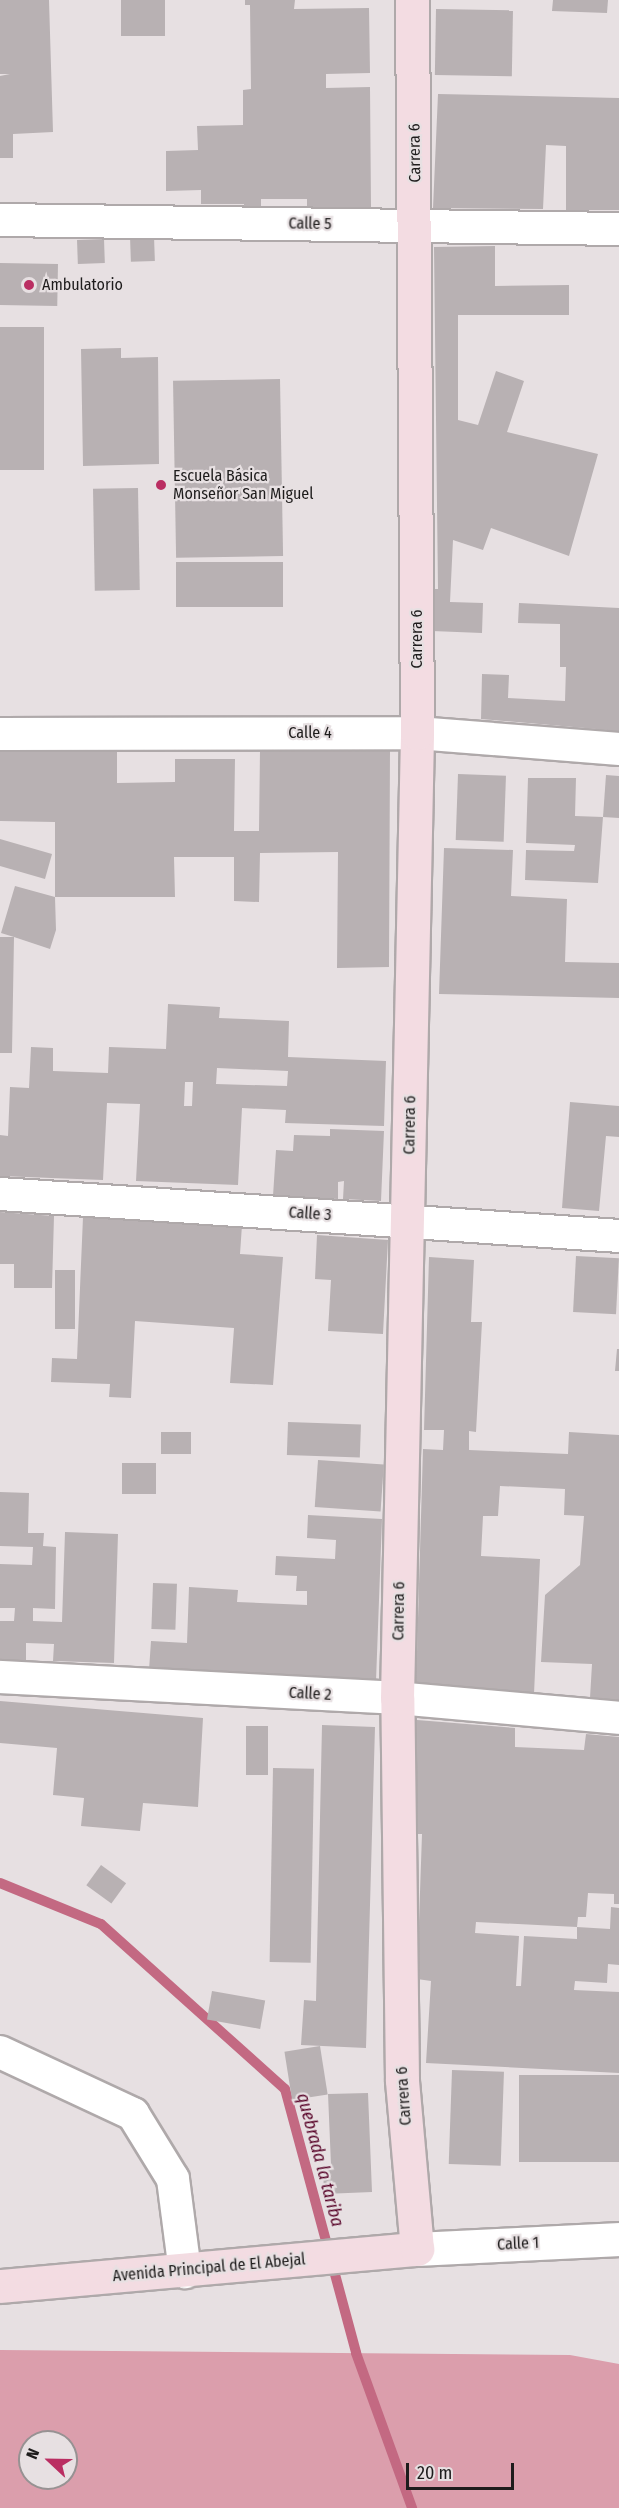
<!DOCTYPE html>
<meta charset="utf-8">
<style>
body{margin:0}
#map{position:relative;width:619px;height:2508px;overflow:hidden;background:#e7e0e2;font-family:"Fira Sans Condensed",sans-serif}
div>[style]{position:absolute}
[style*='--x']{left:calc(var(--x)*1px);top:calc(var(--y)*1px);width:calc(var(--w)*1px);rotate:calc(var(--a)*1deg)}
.green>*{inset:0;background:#db9eac}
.stream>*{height:10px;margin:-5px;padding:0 5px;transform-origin:5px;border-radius:5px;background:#c36982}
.building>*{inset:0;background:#b8b1b3;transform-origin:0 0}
.roads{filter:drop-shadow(2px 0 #afa9aa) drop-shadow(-2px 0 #afa9aa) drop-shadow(0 2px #afa9aa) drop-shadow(0 -2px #afa9aa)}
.minor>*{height:32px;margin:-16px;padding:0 16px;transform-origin:16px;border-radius:16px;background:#fff}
.tertiary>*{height:33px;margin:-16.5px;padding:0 16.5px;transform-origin:16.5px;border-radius:16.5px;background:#fff}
.secondary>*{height:33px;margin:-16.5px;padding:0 16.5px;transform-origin:16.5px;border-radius:16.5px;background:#f3dce2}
.dots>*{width:16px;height:16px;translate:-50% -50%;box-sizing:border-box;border:3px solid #e7e0e2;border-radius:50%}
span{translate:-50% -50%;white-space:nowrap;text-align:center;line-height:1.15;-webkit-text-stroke:4.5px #e7e0e2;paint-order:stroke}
.street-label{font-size:16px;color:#1e1c1c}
.poi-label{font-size:16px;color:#1e1c1c}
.left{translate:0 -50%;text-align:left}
.water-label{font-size:18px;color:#560126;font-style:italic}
.north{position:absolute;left:18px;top:2430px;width:60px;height:60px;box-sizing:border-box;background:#e7e0e2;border:2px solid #979293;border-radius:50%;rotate:292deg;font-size:16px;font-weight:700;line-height:24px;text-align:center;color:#1e1c1c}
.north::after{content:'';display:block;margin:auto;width:21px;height:27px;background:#ba2e62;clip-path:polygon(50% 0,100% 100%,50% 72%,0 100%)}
.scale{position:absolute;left:406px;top:2463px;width:108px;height:27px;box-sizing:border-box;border:3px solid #1e1c1c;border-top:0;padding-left:8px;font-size:18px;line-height:21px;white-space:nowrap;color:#1e1c1c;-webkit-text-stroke:4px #e7e0e2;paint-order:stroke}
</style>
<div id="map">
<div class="green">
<div style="clip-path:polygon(evenodd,0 2350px,570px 2355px,619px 2364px,619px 2508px,0 2508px,0 2350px,30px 2442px,66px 2442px,66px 2478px,30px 2478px,30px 2442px)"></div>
</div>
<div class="stream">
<div style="--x:0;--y:1883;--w:109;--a:22.1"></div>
<div style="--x:101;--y:1924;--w:247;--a:41.9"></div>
<div style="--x:285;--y:2089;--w:273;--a:74.9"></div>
<div style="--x:356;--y:2353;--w:165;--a:70.1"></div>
</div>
<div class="building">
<div style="clip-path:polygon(0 0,49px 0,53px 132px,13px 134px,13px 158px,0 158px,0 76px,10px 74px,0 74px)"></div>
<div style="left:121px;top:0;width:44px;height:36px"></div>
<div style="clip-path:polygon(245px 0,295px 0,294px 9px,369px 8px,370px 73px,326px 74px,326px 88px,370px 87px,371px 207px,307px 208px,307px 199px,261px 199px,261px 215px,244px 215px,244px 204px,201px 204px,201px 190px,166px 191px,166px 151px,198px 150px,197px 126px,243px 125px,243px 90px,251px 89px,250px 5px,245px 5px)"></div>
<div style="clip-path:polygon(553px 0,608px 0,607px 13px,552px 11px)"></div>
<div style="left:436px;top:9px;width:77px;height:66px;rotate:1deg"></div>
<div style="clip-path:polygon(438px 94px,619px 98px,619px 210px,566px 210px,566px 146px,546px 145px,543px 209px,433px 208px)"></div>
<div style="left:154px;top:236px;width:25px;height:24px;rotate:88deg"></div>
<div style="left:104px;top:239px;width:24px;height:27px;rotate:88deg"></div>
<div style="clip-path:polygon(495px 246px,495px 286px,569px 285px,569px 315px,458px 315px,458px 420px,478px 425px,496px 371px,524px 381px,507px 432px,598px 454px,569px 556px,491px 528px,483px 550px,453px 540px,450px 602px,483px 603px,482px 633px,432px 631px,433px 589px,438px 589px,434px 247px)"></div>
<div style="left:0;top:263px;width:58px;height:42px;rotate:1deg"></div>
<div style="left:44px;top:327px;width:143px;height:44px;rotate:90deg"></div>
<div style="clip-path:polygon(121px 348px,121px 358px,158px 357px,159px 464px,83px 466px,81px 349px)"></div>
<div style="left:280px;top:379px;width:177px;height:107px;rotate:89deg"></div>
<div style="left:138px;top:488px;width:102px;height:45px;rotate:89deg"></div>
<div style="left:283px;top:562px;width:45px;height:107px;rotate:90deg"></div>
<div style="clip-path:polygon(519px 603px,619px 608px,619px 731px,481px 719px,482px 674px,509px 675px,508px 698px,565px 701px,566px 667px,560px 667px,560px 624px,518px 623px)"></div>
<div style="clip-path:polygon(0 749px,117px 750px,117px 783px,175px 782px,175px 759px,235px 759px,234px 831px,259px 831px,260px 750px,390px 750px,389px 967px,337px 968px,338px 852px,260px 853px,259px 902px,234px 901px,234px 857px,174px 857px,175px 897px,55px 897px,55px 822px,0 821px)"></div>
<div style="left:458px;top:774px;width:48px;height:66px;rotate:2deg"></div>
<div style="clip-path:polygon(606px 775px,619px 776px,619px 818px,603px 817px)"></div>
<div style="clip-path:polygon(528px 778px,576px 778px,575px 816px,603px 817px,598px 883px,525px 880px,526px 850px,574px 851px,575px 845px,526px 843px)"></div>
<div style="clip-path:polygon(0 839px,52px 854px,45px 879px,0 866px)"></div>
<div style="clip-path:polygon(444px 848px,513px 850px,511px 896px,567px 899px,565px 962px,619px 963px,619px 998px,439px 994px)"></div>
<div style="clip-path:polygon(15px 886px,55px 897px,56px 930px,50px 949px,14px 937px,12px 1053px,0 1053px,0 937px,14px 937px,1px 933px)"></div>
<div style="clip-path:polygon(evenodd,168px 1004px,220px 1007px,219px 1018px,289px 1021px,288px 1057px,386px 1061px,384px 1126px,285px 1123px,286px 1110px,242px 1108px,238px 1185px,136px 1181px,140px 1104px,107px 1103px,103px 1180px,0 1176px,0 1135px,8px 1136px,10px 1087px,29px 1088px,31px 1047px,53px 1048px,53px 1071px,108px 1073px,109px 1047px,166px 1049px,168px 1004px,217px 1068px,288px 1071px,287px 1086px,216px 1084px,217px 1068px,168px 1004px,185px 1082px,193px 1082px,192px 1106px,184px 1106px,185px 1082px)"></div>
<div style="clip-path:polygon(570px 1102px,619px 1106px,619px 1137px,606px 1136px,599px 1211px,562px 1208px)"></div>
<div style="clip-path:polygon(330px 1129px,384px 1131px,381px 1201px,343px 1199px,344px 1181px,338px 1182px,338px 1199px,273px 1196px,276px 1150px,293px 1151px,294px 1135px,330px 1136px)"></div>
<div style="clip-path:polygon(0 1212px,54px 1216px,52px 1288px,14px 1288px,14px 1264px,0 1264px)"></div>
<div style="clip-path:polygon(83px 1217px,242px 1225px,240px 1254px,283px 1257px,273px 1385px,230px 1383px,234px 1328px,135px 1321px,131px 1398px,109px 1397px,110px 1384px,51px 1382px,52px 1358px,77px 1359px)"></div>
<div style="clip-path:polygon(317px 1235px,388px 1240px,383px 1334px,328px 1331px,331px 1280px,315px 1279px)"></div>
<div style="left:576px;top:1256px;width:43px;height:56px;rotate:3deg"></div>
<div style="clip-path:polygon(429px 1257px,474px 1260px,471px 1322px,482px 1322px,476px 1432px,469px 1431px,469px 1450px,568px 1454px,569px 1432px,619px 1435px,619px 1700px,590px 1698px,592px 1664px,541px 1662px,545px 1595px,580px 1565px,584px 1516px,564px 1515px,565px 1489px,500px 1486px,498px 1516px,483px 1516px,481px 1556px,540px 1559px,534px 1694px,416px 1686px,423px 1449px,443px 1450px,444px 1430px,424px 1430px)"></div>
<div style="left:55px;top:1270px;width:20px;height:59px"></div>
<div style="clip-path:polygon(617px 1349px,619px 1349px,619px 1371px,615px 1371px)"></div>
<div style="left:288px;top:1422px;width:73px;height:33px;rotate:2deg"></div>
<div style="left:161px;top:1432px;width:30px;height:22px"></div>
<div style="left:318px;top:1460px;width:66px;height:47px;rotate:4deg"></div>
<div style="left:122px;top:1463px;width:34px;height:31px"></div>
<div style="clip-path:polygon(0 1492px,29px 1493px,28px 1533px,44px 1533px,43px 1546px,56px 1547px,55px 1609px,33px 1608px,33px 1621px,62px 1622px,65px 1532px,118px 1534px,114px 1663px,53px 1661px,54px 1644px,26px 1643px,26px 1661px,0 1660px,0 1621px,14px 1621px,15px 1608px,0 1608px,0 1564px,32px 1565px,33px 1547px,0 1546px)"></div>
<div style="clip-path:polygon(308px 1515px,382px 1519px,376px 1681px,149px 1670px,151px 1641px,187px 1643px,189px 1587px,238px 1590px,237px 1602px,307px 1605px,307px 1591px,296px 1591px,297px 1576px,275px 1575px,276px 1556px,335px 1559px,336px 1540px,307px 1538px)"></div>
<div style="left:153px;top:1583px;width:24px;height:46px;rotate:2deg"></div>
<div style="clip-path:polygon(0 1701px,203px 1718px,198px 1807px,143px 1803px,140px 1831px,81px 1826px,84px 1798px,53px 1795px,57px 1748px,0 1743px)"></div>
<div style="clip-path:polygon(417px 1720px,515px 1728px,515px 1747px,584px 1750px,586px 1734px,619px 1737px,619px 1904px,614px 1904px,614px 1894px,588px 1893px,586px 1917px,578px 1917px,577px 1927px,476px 1922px,475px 1933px,519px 1936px,516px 1986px,521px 1986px,524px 1936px,577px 1939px,577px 1927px,610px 1929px,611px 1907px,619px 1908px,619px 1965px,608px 1964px,607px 1983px,575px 1981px,574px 1990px,619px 1992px,619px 2073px,426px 2063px,431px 1981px,417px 1979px,422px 1834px,411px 1834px)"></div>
<div style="clip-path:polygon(322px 1725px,375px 1727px,366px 2048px,301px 2045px,304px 2000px,316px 2001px)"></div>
<div style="left:246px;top:1726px;width:22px;height:49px"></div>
<div style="left:273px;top:1768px;width:41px;height:194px;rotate:1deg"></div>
<div style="left:101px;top:1865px;width:31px;height:25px;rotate:36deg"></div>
<div style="left:212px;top:1991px;width:54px;height:29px;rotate:10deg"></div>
<div style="left:320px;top:2046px;width:49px;height:36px;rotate:81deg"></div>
<div style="left:452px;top:2070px;width:52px;height:94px;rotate:2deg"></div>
<div style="left:519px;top:2075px;width:100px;height:87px"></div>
<div style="clip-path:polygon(368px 2093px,372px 2192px,324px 2194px,323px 2166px,331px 2165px,328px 2094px)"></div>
</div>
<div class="roads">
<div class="minor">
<div style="--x:0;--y:220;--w:619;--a:0.83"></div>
<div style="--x:0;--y:734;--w:417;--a:-0.1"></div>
<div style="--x:417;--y:733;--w:203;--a:4.5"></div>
<div style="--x:0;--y:1194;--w:620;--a:3.88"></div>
<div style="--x:0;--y:1677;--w:398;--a:3"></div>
<div style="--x:397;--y:1698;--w:223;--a:5.1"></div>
<div style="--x:0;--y:2052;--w:147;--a:25"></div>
<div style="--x:133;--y:2114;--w:76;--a:58.4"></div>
<div style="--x:173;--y:2179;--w:94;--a:82.6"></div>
</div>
<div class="tertiary">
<div style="--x:417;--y:2249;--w:202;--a:-2.8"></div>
</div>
<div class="secondary">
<div style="--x:0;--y:2286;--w:419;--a:-5.1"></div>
<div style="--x:417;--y:2249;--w:170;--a:-95.1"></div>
<div style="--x:402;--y:2080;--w:382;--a:-90.7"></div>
<div style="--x:397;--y:1698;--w:965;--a:-88.81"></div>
<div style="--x:417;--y:733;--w:733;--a:-90.39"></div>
</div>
</div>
<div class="dots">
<div style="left:29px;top:285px;background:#ba2e62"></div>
<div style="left:161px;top:485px;background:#ba2e62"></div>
</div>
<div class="street-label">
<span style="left:415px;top:153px;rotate:-91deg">Carrera 6</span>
<span style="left:310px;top:224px;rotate:1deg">Calle 5</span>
<span style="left:417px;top:639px;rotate:-90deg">Carrera 6</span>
<span style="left:310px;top:733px">Calle 4</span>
<span style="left:410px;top:1125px;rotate:-89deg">Carrera 6</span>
<span style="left:310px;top:1214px;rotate:4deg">Calle 3</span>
<span style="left:399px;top:1611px;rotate:-89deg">Carrera 6</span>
<span style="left:310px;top:1694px;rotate:3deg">Calle 2</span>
<span style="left:404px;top:2096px;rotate:-94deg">Carrera 6</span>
<span style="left:518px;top:2244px;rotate:-3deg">Calle 1</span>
<span style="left:209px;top:2268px;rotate:-5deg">Avenida Principal de El Abejal</span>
</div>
<div class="poi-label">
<span class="left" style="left:42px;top:285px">Ambulatorio</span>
<span class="left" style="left:173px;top:485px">Escuela Básica<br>Monseñor San Miguel</span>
</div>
<div class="water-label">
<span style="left:320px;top:2160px;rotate:75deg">quebrada la tariba</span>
</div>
<div class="north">N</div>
<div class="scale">20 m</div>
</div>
